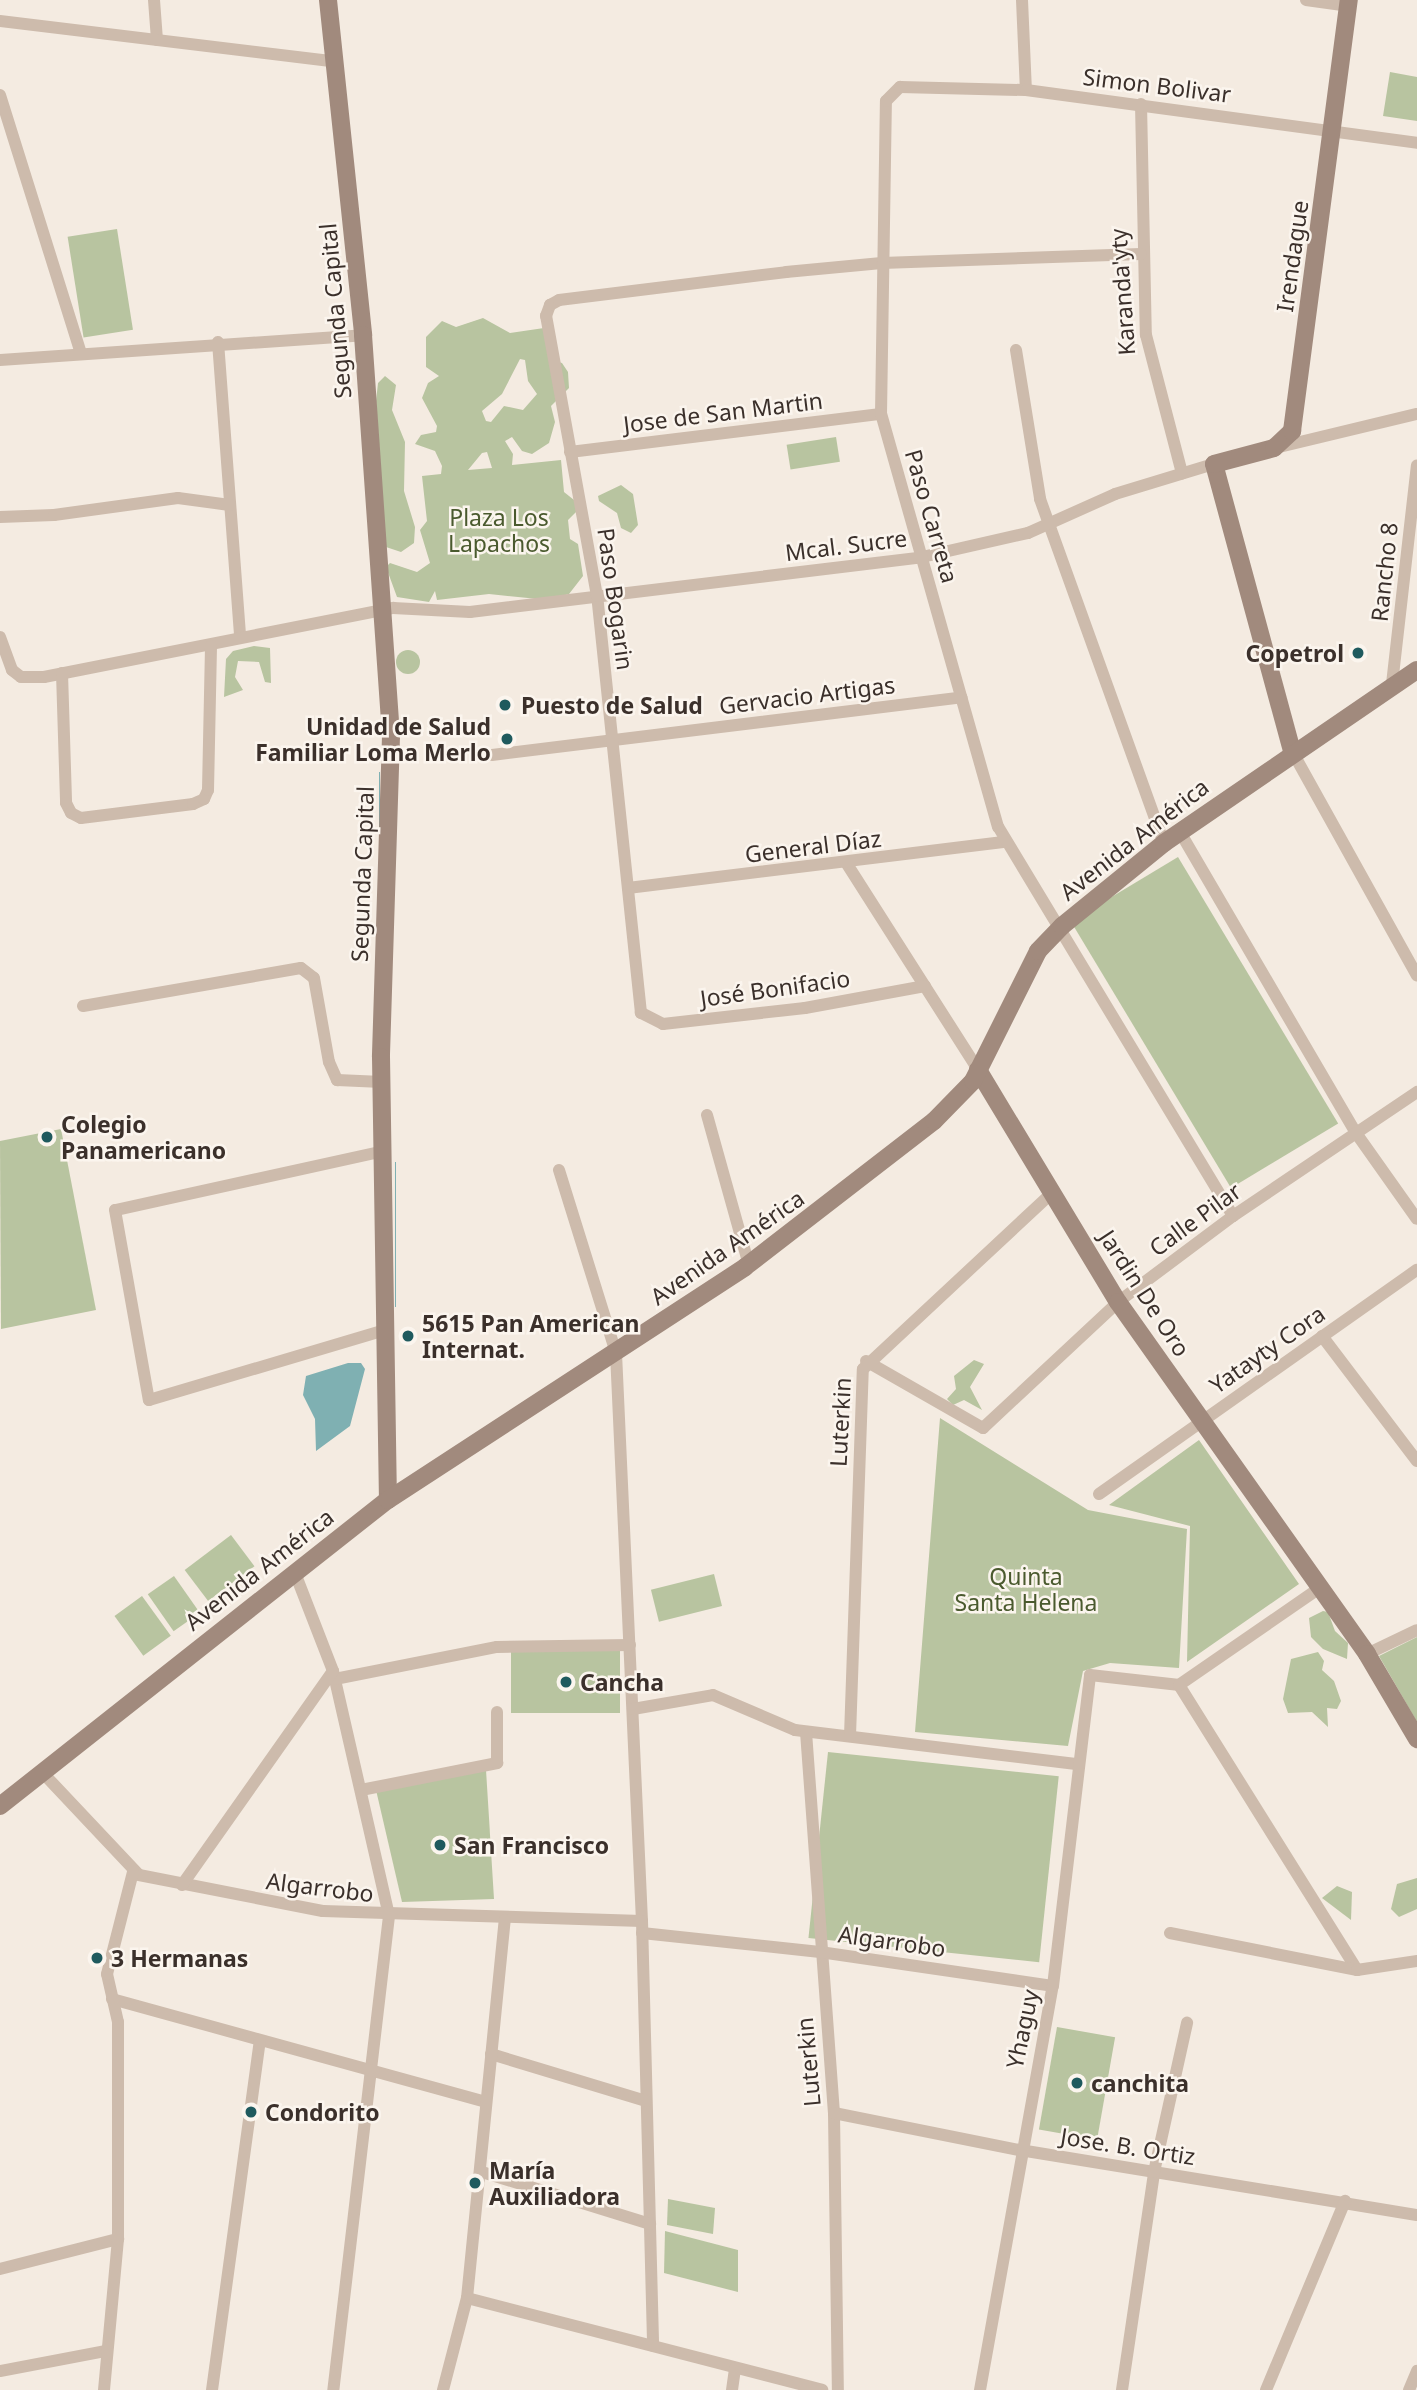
<!DOCTYPE html>
<meta charset="utf-8">
<style>
body{margin:0}
#map{position:relative;width:1417px;height:2390px;overflow:hidden;background:#f4ebe1;font-family:"Noto Sans",sans-serif}
div>[style]{position:absolute}
[style*='--x']{left:calc(var(--x)*1px);top:calc(var(--y)*1px);width:calc(var(--w)*1px);rotate:calc(var(--a)*1deg)}
.green>*{inset:0;background:#b8c4a0;transform-origin:0 0}
.round{border-radius:50%}
.water>*{inset:0;background:#7fb0b2;transform-origin:0 0}
.street>*{height:12px;margin:-6px;padding:0 6px;transform-origin:6px;border-radius:6px;background:#cdbbac}
.secondary>*{height:18px;margin:-9px;padding:0 9px;transform-origin:9px;border-radius:9px;background:#a18a7d}
.dots>*{width:19px;height:19px;translate:-50% -50%;box-sizing:border-box;border:4px solid #fbf5ee;border-radius:50%}
span{translate:-50% -50%;white-space:nowrap;text-align:center;line-height:1.15;-webkit-text-stroke:5px #fbf5ee;paint-order:stroke}
.street-label{font-size:23px;color:#3b302b}
.park-label{font-size:23px;color:#4a5a2e}
.poi-label{font-size:23px;color:#3b302b;font-weight:700}
.right{translate:-100% -50%;text-align:right}
.left{translate:0 -50%;text-align:left}
</style>
<div id="map">
<div class="green">
<div style="clip-path:polygon(1390px 72px,1417px 77px,1417px 121px,1383px 116px)"></div>
<div style="left:117px;top:229px;width:102px;height:50px;rotate:81deg"></div>
<div style="clip-path:polygon(evenodd,483px 318px,510px 333px,544px 328px,552px 360px,562px 363px,568px 372px,569px 388px,551px 406px,555px 422px,549px 443px,532px 454px,522px 451px,512px 437px,505px 441px,513px 454px,512px 465px,561px 460px,564px 492px,574px 500px,577px 511px,568px 520px,570px 539px,578px 544px,583px 576px,569px 594px,548px 600px,489px 594px,437px 600px,435px 591px,429px 602px,397px 597px,386px 567px,390px 563px,417px 572px,430px 563px,420px 530px,427px 521px,422px 476px,441px 474px,442px 466px,435px 451px,415px 444px,421px 435px,436px 432px,437px 426px,422px 398px,428px 383px,439px 376px,426px 367px,426px 337px,442px 321px,456px 327px,483px 318px,520px 359px,525px 360px,528px 381px,537px 394px,523px 410px,504px 406px,491px 422px,486px 421px,482px 411px,502px 394px,520px 359px,483px 318px,487px 452px,492px 468px,468px 470px,482px 453px,487px 452px)"></div>
<div style="clip-path:polygon(385px 376px,396px 385px,392px 410px,405px 442px,404px 491px,415px 527px,414px 543px,401px 552px,386px 547px,376px 401px,378px 383px)"></div>
<div style="left:836px;top:437px;width:25px;height:50px;rotate:81deg"></div>
<div style="clip-path:polygon(621px 485px,633px 494px,638px 525px,631px 533px,621px 528px,617px 513px,599px 501px,598px 496px)"></div>
<div style="clip-path:polygon(254px 646px,270px 648px,271px 683px,265px 682px,259px 662px,238px 661px,235px 677px,243px 690px,224px 697px,226px 659px,233px 651px)"></div>
<div class="round" style="left:396px;top:650px;width:24px;height:24px"></div>
<div style="left:1178px;top:857px;width:311px;height:125px;rotate:59deg"></div>
<div style="clip-path:polygon(61px 1129px,96px 1310px,1px 1329px,0 1141px)"></div>
<div style="clip-path:polygon(974px 1360px,984px 1364px,970px 1387px,982px 1410px,964px 1400px,953px 1405px,947px 1399px,956px 1389px,954px 1376px)"></div>
<div style="clip-path:polygon(940px 1418px,1088px 1510px,1187px 1529px,1179px 1668px,1110px 1663px,1083px 1671px,1068px 1746px,915px 1732px)"></div>
<div style="clip-path:polygon(1199px 1440px,1299px 1584px,1187px 1662px,1190px 1526px,1109px 1505px)"></div>
<div style="left:231px;top:1535px;width:39px;height:58px;rotate:53deg"></div>
<div style="left:714px;top:1574px;width:33px;height:65px;rotate:76deg"></div>
<div style="left:174px;top:1576px;width:45px;height:32px;rotate:55deg"></div>
<div style="left:142px;top:1596px;width:49px;height:34px;rotate:54deg"></div>
<div style="clip-path:polygon(1323px 1611px,1328px 1612px,1335px 1631px,1348px 1643px,1347px 1659px,1323px 1649px,1311px 1637px,1309px 1618px)"></div>
<div style="clip-path:polygon(1417px 1637px,1417px 1722px,1379px 1656px)"></div>
<div style="left:620px;top:1651px;width:62px;height:109px;rotate:90deg"></div>
<div style="clip-path:polygon(1318px 1652px,1324px 1661px,1322px 1670px,1334px 1681px,1341px 1701px,1337px 1709px,1327px 1708px,1328px 1727px,1312px 1712px,1288px 1713px,1283px 1699px,1291px 1659px)"></div>
<div style="left:828px;top:1752px;width:232px;height:187px;rotate:6deg"></div>
<div style="clip-path:polygon(486px 1770px,494px 1899px,402px 1902px,376px 1790px)"></div>
<div style="clip-path:polygon(1417px 1878px,1417px 1909px,1399px 1917px,1391px 1909px,1397px 1884px)"></div>
<div style="clip-path:polygon(1337px 1886px,1352px 1892px,1351px 1920px,1322px 1898px)"></div>
<div style="left:1057px;top:2027px;width:59px;height:104px;rotate:10deg"></div>
<div style="clip-path:polygon(668px 2199px,715px 2208px,713px 2234px,667px 2225px)"></div>
<div style="clip-path:polygon(665px 2231px,738px 2250px,738px 2292px,664px 2273px)"></div>
</div>
<div class="water">
<div style="left:379px;top:772px;width:1px;height:300px"></div>
<div style="left:395px;top:1162px;width:1px;height:145px"></div>
<div style="clip-path:polygon(348px 1363px,361px 1363px,365px 1369px,350px 1426px,316px 1451px,315px 1419px,303px 1395px,306px 1376px)"></div>
</div>
<div class="street">
<div style="--x:154;--y:0;--w:40;--a:85.7"></div>
<div style="--x:1022;--y:0;--w:90;--a:87.5"></div>
<div style="--x:1306;--y:0;--w:42;--a:8.1"></div>
<div style="--x:0;--y:21;--w:339;--a:6.9"></div>
<div style="--x:0;--y:95;--w:271;--a:72.6"></div>
<div style="--x:1141;--y:104;--w:231;--a:88.8"></div>
<div style="--x:1146;--y:335;--w:143;--a:75.4"></div>
<div style="--x:218;--y:342;--w:296;--a:85.7"></div>
<div style="--x:1016;--y:350;--w:151;--a:80.8"></div>
<div style="--x:1040;--y:499;--w:366;--a:70.2"></div>
<div style="--x:0;--y:360;--w:364;--a:-3.9"></div>
<div style="--x:1275;--y:448;--w:146;--a:-13.5"></div>
<div style="--x:570;--y:452;--w:313;--a:-7"></div>
<div style="--x:0;--y:517;--w:54;--a:-2.1"></div>
<div style="--x:54;--y:515;--w:125;--a:-7.8"></div>
<div style="--x:178;--y:498;--w:52;--a:7.7"></div>
<div style="--x:0;--y:637;--w:35;--a:70"></div>
<div style="--x:12;--y:670;--w:11;--a:38"></div>
<div style="--x:21;--y:677;--w:23;--a:0"></div>
<div style="--x:44;--y:677;--w:356;--a:-11.2"></div>
<div style="--x:393;--y:608;--w:77;--a:3"></div>
<div style="--x:470;--y:612;--w:455;--a:-6.9"></div>
<div style="--x:922;--y:557;--w:109;--a:-12.8"></div>
<div style="--x:1028;--y:533;--w:95;--a:-24.1"></div>
<div style="--x:1115;--y:494;--w:103;--a:-16.9"></div>
<div style="--x:62;--y:673;--w:130;--a:88.2"></div>
<div style="--x:66;--y:803;--w:11;--a:63"></div>
<div style="--x:71;--y:813;--w:11;--a:27"></div>
<div style="--x:81;--y:818;--w:113;--a:-7.1"></div>
<div style="--x:193;--y:804;--w:12;--a:-24"></div>
<div style="--x:204;--y:799;--w:10;--a:-66"></div>
<div style="--x:208;--y:790;--w:144;--a:-88.8"></div>
<div style="--x:1392;--y:684;--w:220;--a:-83.5"></div>
<div style="--x:1292;--y:751;--w:257;--a:60.9"></div>
<div style="--x:492;--y:755;--w:473;--a:-7"></div>
<div style="--x:1180;--y:832;--w:349;--a:59.7"></div>
<div style="--x:1356;--y:1133;--w:105;--a:54.7"></div>
<div style="--x:847;--y:864;--w:244;--a:57.5"></div>
<div style="--x:628;--y:888;--w:378;--a:-7"></div>
<div style="--x:925;--y:986;--w:122;--a:169.6"></div>
<div style="--x:805;--y:1008;--w:143;--a:173.6"></div>
<div style="--x:663;--y:1024;--w:25;--a:-153"></div>
<div style="--x:641;--y:1013;--w:419;--a:-96"></div>
<div style="--x:597;--y:596;--w:285;--a:-100.3"></div>
<div style="--x:546;--y:316;--w:12;--a:-70"></div>
<div style="--x:550;--y:305;--w:10;--a:-29"></div>
<div style="--x:559;--y:300;--w:229;--a:-7"></div>
<div style="--x:786;--y:272;--w:96;--a:-5.4"></div>
<div style="--x:882;--y:263;--w:259;--a:-2"></div>
<div style="--x:83;--y:1006;--w:221;--a:-9.9"></div>
<div style="--x:301;--y:968;--w:16;--a:38"></div>
<div style="--x:314;--y:978;--w:85;--a:79.9"></div>
<div style="--x:329;--y:1062;--w:20;--a:66"></div>
<div style="--x:337;--y:1080;--w:45;--a:2.5"></div>
<div style="--x:707;--y:1115;--w:156;--a:74.4"></div>
<div style="--x:384;--y:1151;--w:275;--a:167.6"></div>
<div style="--x:115;--y:1210;--w:193;--a:79.9"></div>
<div style="--x:149;--y:1400;--w:247;--a:-16.5"></div>
<div style="--x:559;--y:1170;--w:192;--a:72.7"></div>
<div style="--x:616;--y:1353;--w:569;--a:87.38"></div>
<div style="--x:642;--y:1921;--w:425;--a:88.5"></div>
<div style="--x:1233;--y:1216;--w:454;--a:-121.1"></div>
<div style="--x:998;--y:827;--w:429;--a:-105.8"></div>
<div style="--x:881;--y:414;--w:313;--a:-89.1"></div>
<div style="--x:886;--y:101;--w:20;--a:-45"></div>
<div style="--x:900;--y:87;--w:126;--a:1.4"></div>
<div style="--x:1026;--y:90;--w:395;--a:7.7"></div>
<div style="--x:1322;--y:1336;--w:157;--a:52.8"></div>
<div style="--x:866;--y:1361;--w:135;--a:29.8"></div>
<div style="--x:983;--y:1428;--w:185;--a:-43"></div>
<div style="--x:1118;--y:1302;--w:144;--a:-36.8"></div>
<div style="--x:1233;--y:1216;--w:222;--a:-34"></div>
<div style="--x:1099;--y:1494;--w:389;--a:-35.2"></div>
<div style="--x:295;--y:1573;--w:105;--a:68.8"></div>
<div style="--x:333;--y:1671;--w:251;--a:77.1"></div>
<div style="--x:389;--y:1916;--w:477;--a:96.7"></div>
<div style="--x:1367;--y:1654;--w:55;--a:-25.6"></div>
<div style="--x:335;--y:1679;--w:165;--a:-11.2"></div>
<div style="--x:497;--y:1647;--w:133;--a:-0.9"></div>
<div style="--x:1179;--y:1685;--w:336;--a:58"></div>
<div style="--x:633;--y:1709;--w:81;--a:-9.9"></div>
<div style="--x:713;--y:1695;--w:89;--a:23.1"></div>
<div style="--x:795;--y:1730;--w:283;--a:6.9"></div>
<div style="--x:806;--y:1732;--w:382;--a:85.8"></div>
<div style="--x:834;--y:2113;--w:277;--a:89.2"></div>
<div style="--x:850;--y:1736;--w:367;--a:-88"></div>
<div style="--x:863;--y:1369;--w:258;--a:-43"></div>
<div style="--x:42;--y:1772;--w:141;--a:46.7"></div>
<div style="--x:139;--y:1875;--w:187;--a:11.1"></div>
<div style="--x:323;--y:1911;--w:319;--a:1.8"></div>
<div style="--x:361;--y:1790;--w:139;--a:-11.2"></div>
<div style="--x:497;--y:1763;--w:51;--a:-90"></div>
<div style="--x:182;--y:1885;--w:262;--a:-54.8"></div>
<div style="--x:642;--y:1933;--w:179;--a:6.1"></div>
<div style="--x:820;--y:1952;--w:235;--a:8.3"></div>
<div style="--x:1170;--y:1933;--w:191;--a:11.2"></div>
<div style="--x:1357;--y:1970;--w:61;--a:-8.5"></div>
<div style="--x:112;--y:1999;--w:387;--a:15.4"></div>
<div style="--x:491;--y:2054;--w:162;--a:16.9"></div>
<div style="--x:834;--y:2113;--w:190;--a:11.3"></div>
<div style="--x:1020;--y:2150;--w:402;--a:9.3"></div>
<div style="--x:482;--y:2172;--w:176;--a:17.2"></div>
<div style="--x:0;--y:2269;--w:122;--a:-14.3"></div>
<div style="--x:467;--y:2298;--w:367;--a:14.5"></div>
<div style="--x:0;--y:2371;--w:108;--a:-10.7"></div>
<div style="--x:104;--y:2390;--w:152;--a:-84.7"></div>
<div style="--x:118;--y:2239;--w:217;--a:-90"></div>
<div style="--x:118;--y:2022;--w:49;--a:-102.9"></div>
<div style="--x:107;--y:1974;--w:105;--a:-75.7"></div>
<div style="--x:212;--y:2390;--w:352;--a:-82.2"></div>
<div style="--x:443;--y:2390;--w:95;--a:-75.4"></div>
<div style="--x:467;--y:2298;--w:380;--a:-84.3"></div>
<div style="--x:732;--y:2390;--w:22;--a:-82"></div>
<div style="--x:980;--y:2390;--w:411;--a:-79.8"></div>
<div style="--x:1053;--y:1986;--w:313;--a:-83.2"></div>
<div style="--x:1090;--y:1675;--w:90;--a:6.4"></div>
<div style="--x:1179;--y:1685;--w:173;--a:-34.6"></div>
<div style="--x:1122;--y:2390;--w:220;--a:-81.6"></div>
<div style="--x:1154;--y:2172;--w:153;--a:-77.5"></div>
<div style="--x:1266;--y:2390;--w:205;--a:-67.3"></div>
<div style="--x:1409;--y:2390;--w:21;--a:-67"></div>
</div>
<div class="secondary">
<div style="--x:328;--y:0;--w:337;--a:84"></div>
<div style="--x:363;--y:335;--w:402;--a:86"></div>
<div style="--x:391;--y:736;--w:321;--a:91.8"></div>
<div style="--x:381;--y:1057;--w:443;--a:89.1"></div>
<div style="--x:1292;--y:751;--w:297;--a:-105.2"></div>
<div style="--x:1214;--y:464;--w:62;--a:-14.9"></div>
<div style="--x:1274;--y:448;--w:25;--a:-43"></div>
<div style="--x:1292;--y:431;--w:435;--a:-82.5"></div>
<div style="--x:978;--y:1070;--w:271;--a:58.9"></div>
<div style="--x:1118;--y:1302;--w:431;--a:54.7"></div>
<div style="--x:1367;--y:1654;--w:99;--a:59.5"></div>
<div style="--x:0;--y:1806;--w:494;--a:-38.3"></div>
<div style="--x:388;--y:1500;--w:426;--a:-33.1"></div>
<div style="--x:745;--y:1267;--w:239;--a:-37.7"></div>
<div style="--x:934;--y:1121;--w:56;--a:-45.7"></div>
<div style="--x:973;--y:1081;--w:145;--a:-63.4"></div>
<div style="--x:1038;--y:951;--w:35;--a:-46"></div>
<div style="--x:1062;--y:926;--w:132;--a:-39.1"></div>
<div style="--x:1164;--y:843;--w:306;--a:-34.4"></div>
</div>
<div class="dots">
<div style="left:1358px;top:653px;background:#1f5a5e"></div>
<div style="left:505px;top:705px;background:#1f5a5e"></div>
<div style="left:507px;top:739px;background:#1f5a5e"></div>
<div style="left:47px;top:1137px;background:#1f5a5e"></div>
<div style="left:408px;top:1336px;background:#1f5a5e"></div>
<div style="left:566px;top:1682px;background:#1f5a5e"></div>
<div style="left:440px;top:1845px;background:#1f5a5e"></div>
<div style="left:97px;top:1958px;background:#1f5a5e"></div>
<div style="left:1077px;top:2083px;background:#1f5a5e"></div>
<div style="left:251px;top:2112px;background:#1f5a5e"></div>
<div style="left:475px;top:2183px;background:#1f5a5e"></div>
</div>
<div class="street-label">
<span style="left:1157px;top:85px;rotate:7deg">Simon Bolivar</span>
<span style="left:1292px;top:256px;rotate:-82deg">Irendague</span>
<span style="left:1122px;top:292px;rotate:-94deg">Karanda'yty</span>
<span style="left:335px;top:311px;rotate:-95deg">Segunda Capital</span>
<span style="left:723px;top:412px;rotate:-7deg">Jose de San Martin</span>
<span style="left:932px;top:516px;rotate:74deg">Paso Carreta</span>
<span style="left:846px;top:545px;rotate:-7deg">Mcal. Sucre</span>
<span style="left:1384px;top:572px;rotate:-84deg">Rancho 8</span>
<span style="left:616px;top:599px;rotate:82deg">Paso Bogarin</span>
<span style="left:807px;top:695px;rotate:-7deg">Gervacio Artigas</span>
<span style="left:1134px;top:839px;rotate:-38deg">Avenida América</span>
<span style="left:813px;top:846px;rotate:-7deg">General Díaz</span>
<span style="left:362px;top:874px;rotate:-88deg">Segunda Capital</span>
<span style="left:775px;top:988px;rotate:-8deg">José Bonifacio</span>
<span style="left:1195px;top:1219px;rotate:-36deg">Calle Pilar</span>
<span style="left:727px;top:1247px;rotate:-35deg">Avenida América</span>
<span style="left:1145px;top:1293px;rotate:57deg">Jardin De Oro</span>
<span style="left:1267px;top:1349px;rotate:-35deg">Yatayty Cora</span>
<span style="left:840px;top:1422px;rotate:-87deg">Luterkin</span>
<span style="left:259px;top:1569px;rotate:-38deg">Avenida América</span>
<span style="left:320px;top:1887px;rotate:7deg">Algarrobo</span>
<span style="left:892px;top:1941px;rotate:8deg">Algarrobo</span>
<span style="left:1022px;top:2029px;rotate:-78deg">Yhaguy</span>
<span style="left:808px;top:2062px;rotate:-95deg">Luterkin</span>
<span style="left:1128px;top:2146px;rotate:9deg">Jose. B. Ortiz</span>
</div>
<div class="park-label">
<span style="left:499px;top:530px">Plaza Los<br>Lapachos</span>
<span style="left:1026px;top:1589px">Quinta<br>Santa Helena</span>
</div>
<div class="poi-label">
<span class="right" style="left:1344px;top:653px">Copetrol</span>
<span class="left" style="left:521px;top:705px">Puesto de Salud</span>
<span class="right" style="left:491px;top:739px">Unidad de Salud<br>Familiar Loma Merlo</span>
<span class="left" style="left:61px;top:1137px">Colegio<br>Panamericano</span>
<span class="left" style="left:422px;top:1336px">5615 Pan American<br>Internat.</span>
<span class="left" style="left:580px;top:1682px">Cancha</span>
<span class="left" style="left:454px;top:1845px">San Francisco</span>
<span class="left" style="left:111px;top:1958px">3 Hermanas</span>
<span class="left" style="left:1091px;top:2083px">canchita</span>
<span class="left" style="left:265px;top:2112px">Condorito</span>
<span class="left" style="left:489px;top:2183px">María<br>Auxiliadora</span>
</div>
</div>
